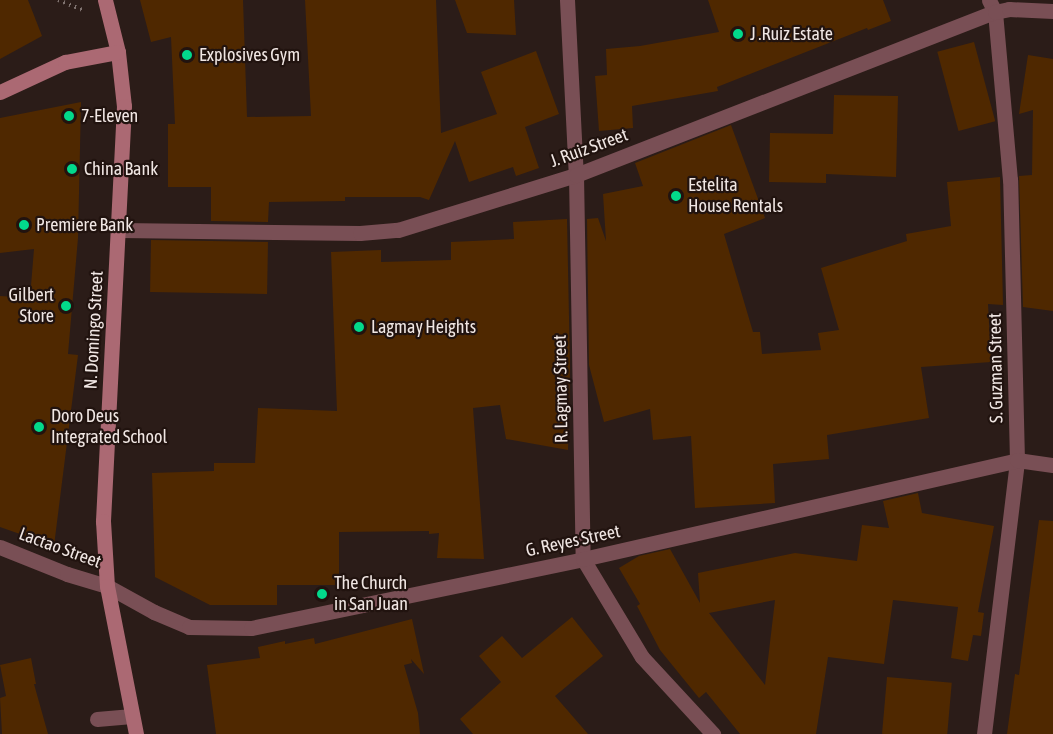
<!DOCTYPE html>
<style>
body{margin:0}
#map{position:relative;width:1053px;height:734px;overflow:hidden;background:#2b1c18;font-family:"Asap Condensed",sans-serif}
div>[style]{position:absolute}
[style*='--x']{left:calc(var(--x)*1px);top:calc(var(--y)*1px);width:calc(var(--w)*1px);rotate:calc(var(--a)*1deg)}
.building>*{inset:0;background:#4f2800;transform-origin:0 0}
.path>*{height:4px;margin-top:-2px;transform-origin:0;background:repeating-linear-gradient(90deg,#7f726f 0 1.5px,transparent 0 6px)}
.service>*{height:15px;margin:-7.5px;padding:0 7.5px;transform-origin:7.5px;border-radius:7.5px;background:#794f55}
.minor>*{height:15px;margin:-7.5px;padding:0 7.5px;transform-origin:7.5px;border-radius:7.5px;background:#794f55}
.tertiary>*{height:15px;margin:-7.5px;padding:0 7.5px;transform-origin:7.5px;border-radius:7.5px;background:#794f55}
.secondary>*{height:15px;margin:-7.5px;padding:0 7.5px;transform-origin:7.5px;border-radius:7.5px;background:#ab6973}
.dots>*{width:16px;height:16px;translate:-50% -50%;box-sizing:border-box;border:3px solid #21130f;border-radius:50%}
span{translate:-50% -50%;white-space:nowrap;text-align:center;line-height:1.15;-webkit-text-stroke:4.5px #21130f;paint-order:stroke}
.poi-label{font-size:18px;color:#f0e6e3}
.left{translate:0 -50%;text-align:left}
.right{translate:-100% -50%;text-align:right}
.street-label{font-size:18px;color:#f0e6e3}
</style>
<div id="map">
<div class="building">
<div style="clip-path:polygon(0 0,28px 0,42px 36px,0 59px)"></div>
<div style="clip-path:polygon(140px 0,243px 0,247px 117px,311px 116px,305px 0,436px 0,441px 133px,497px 114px,481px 72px,536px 51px,559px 114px,525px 127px,539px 168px,516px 176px,513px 167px,469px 182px,455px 141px,429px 200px,420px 197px,345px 197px,345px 201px,269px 202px,268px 222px,211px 221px,211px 187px,168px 187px,168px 124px,175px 124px,171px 37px,151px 42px)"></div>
<div style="clip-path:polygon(455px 0,514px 0,516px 35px,467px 33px)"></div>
<div style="clip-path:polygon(708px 0,883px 0,891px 21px,868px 30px,867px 28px,717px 87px,718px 91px,632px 106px,633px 128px,599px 131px,595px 76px,607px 75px,606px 49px,640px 46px,719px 32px)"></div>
<div style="left:974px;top:42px;width:82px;height:38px;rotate:75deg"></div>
<div style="clip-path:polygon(1028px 55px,1053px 59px,1053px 311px,1023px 307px,1019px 176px,1032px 175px,1033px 110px,1019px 114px)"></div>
<div style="clip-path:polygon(834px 95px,898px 96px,896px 177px,826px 174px,826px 183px,769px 182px,770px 133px,833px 134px)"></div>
<div style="clip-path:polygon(81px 102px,78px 238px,68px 354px,78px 355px,54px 546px,0 527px,0 296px,30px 298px,34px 249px,0 253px,0 118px)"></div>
<div style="clip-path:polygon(731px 125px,765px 218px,724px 234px,753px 332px,760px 332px,762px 354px,821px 350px,818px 333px,839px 330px,821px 268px,907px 241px,906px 234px,951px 226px,947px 182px,1000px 177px,1003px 305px,988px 304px,991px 362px,921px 367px,929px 418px,827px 435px,829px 459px,773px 464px,775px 503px,695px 508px,691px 436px,653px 440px,650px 409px,604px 422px,589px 365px,587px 219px,598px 218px,606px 241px,603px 194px,643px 186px,635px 163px)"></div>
<div style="clip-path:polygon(567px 219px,570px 366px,568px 450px,506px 439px,500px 405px,473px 408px,484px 559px,437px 558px,439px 533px,429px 534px,429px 531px,339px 532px,339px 585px,277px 585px,277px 605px,210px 605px,155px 577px,152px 473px,214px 471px,214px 463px,255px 463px,258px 408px,337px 411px,331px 252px,381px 250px,381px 262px,451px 260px,451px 242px,514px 239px,513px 222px)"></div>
<div style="left:151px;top:240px;width:117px;height:52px;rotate:1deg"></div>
<div style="clip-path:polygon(evenodd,918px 493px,922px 513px,994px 526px,978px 612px,984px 613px,981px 636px,973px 635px,968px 661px,951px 658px,958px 607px,893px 600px,884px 664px,828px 657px,816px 734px,740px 734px,706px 692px,699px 698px,660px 650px,637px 606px,640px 604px,619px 568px,639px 556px,670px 549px,700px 603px,698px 573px,795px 553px,857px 561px,862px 525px,889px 528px,883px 501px,918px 493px,775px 600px,765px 685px,709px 613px,775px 600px)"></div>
<div style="clip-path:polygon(1039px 520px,1053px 521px,1053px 734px,1007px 734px,1015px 674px,1019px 675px)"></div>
<div style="clip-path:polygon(572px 617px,603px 656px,555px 696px,588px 734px,473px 734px,460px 719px,501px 682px,479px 656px,502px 636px,522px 658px)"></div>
<div style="clip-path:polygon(412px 619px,424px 674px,411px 659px,412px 663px,404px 665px,418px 713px,420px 734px,216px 734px,207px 665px,260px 658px,258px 647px,285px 641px,285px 644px,314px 638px,315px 644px)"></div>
<div style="clip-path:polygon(31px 658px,36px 684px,34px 684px,48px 734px,2px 734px,0 698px,6px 696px,0 665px)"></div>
<div style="left:887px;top:677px;width:65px;height:57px;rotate:5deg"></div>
</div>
<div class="path">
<div style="--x:58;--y:0;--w:29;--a:22"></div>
</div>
<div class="service">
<div style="--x:97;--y:719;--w:35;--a:-5"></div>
</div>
<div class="minor">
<div style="--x:567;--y:0;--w:175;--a:87.1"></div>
<div style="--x:576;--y:175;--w:384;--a:89"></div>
<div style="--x:583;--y:559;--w:114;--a:59"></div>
<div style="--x:642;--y:657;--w:105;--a:47.3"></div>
<div style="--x:0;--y:547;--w:72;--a:21.9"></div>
<div style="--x:67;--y:574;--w:42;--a:16.7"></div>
<div style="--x:984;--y:734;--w:276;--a:-83.1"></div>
<div style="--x:1017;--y:460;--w:280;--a:-91.4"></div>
<div style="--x:1010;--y:180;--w:169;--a:-95.1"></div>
<div style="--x:995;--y:12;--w:13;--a:-117"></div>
</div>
<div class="tertiary">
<div style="--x:120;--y:230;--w:240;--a:0.7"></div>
<div style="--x:360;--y:233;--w:38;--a:-5"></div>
<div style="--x:398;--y:230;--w:186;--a:-17.2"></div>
<div style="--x:576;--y:175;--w:450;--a:-21.3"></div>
<div style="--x:995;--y:12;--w:14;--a:-12"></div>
<div style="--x:1009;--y:9;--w:44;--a:2.6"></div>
<div style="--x:107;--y:586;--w:54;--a:29"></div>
<div style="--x:154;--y:612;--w:38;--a:23"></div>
<div style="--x:189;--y:627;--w:62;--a:0.9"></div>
<div style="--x:251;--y:628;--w:339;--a:-11.7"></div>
<div style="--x:583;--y:559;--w:445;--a:-12.8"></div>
<div style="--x:1017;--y:460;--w:36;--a:8"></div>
</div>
<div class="secondary">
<div style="--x:105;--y:0;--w:54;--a:76"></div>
<div style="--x:118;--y:52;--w:54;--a:83.7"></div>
<div style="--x:124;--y:106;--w:416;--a:92.9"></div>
<div style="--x:103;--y:521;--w:65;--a:86.5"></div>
<div style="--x:107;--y:586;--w:151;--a:78.9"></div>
<div style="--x:0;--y:92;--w:72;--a:-24.8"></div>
<div style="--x:65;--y:62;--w:54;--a:-10.7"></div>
</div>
<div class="dots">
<div style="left:738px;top:34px;background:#02d98b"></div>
<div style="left:187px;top:55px;background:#02d98b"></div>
<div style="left:69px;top:116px;background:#02d98b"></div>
<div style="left:72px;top:169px;background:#02d98b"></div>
<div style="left:676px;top:196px;background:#02d98b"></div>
<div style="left:24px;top:225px;background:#02d98b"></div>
<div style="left:66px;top:306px;background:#02d98b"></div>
<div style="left:359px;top:327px;background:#02d98b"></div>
<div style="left:39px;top:427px;background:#02d98b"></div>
<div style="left:322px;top:594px;background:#02d98b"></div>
</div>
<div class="poi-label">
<span class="left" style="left:750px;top:34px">J .Ruiz Estate</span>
<span class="left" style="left:199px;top:55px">Explosives Gym</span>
<span class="left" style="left:81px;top:116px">7-Eleven</span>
<span class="left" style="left:84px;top:169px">China Bank</span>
<span class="left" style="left:688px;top:196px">Estelita<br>House Rentals</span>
<span class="left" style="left:36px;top:225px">Premiere Bank</span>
<span class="right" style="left:54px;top:306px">Gilbert<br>Store</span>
<span class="left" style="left:371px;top:327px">Lagmay Heights</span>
<span class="left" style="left:51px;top:427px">Doro Deus<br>Integrated School</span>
<span class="left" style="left:334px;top:594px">The Church<br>in San Juan</span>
</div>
<div class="street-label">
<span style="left:589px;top:148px;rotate:-20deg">J. Ruiz Street</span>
<span style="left:94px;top:330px;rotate:-87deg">N. Domingo Street</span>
<span style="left:996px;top:368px;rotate:-91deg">S. Guzman Street</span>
<span style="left:561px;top:389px;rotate:-91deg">R. Lagmay Street</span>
<span style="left:573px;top:541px;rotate:-12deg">G. Reyes Street</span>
<span style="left:60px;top:548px;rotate:20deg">Lactao Street</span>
</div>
</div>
